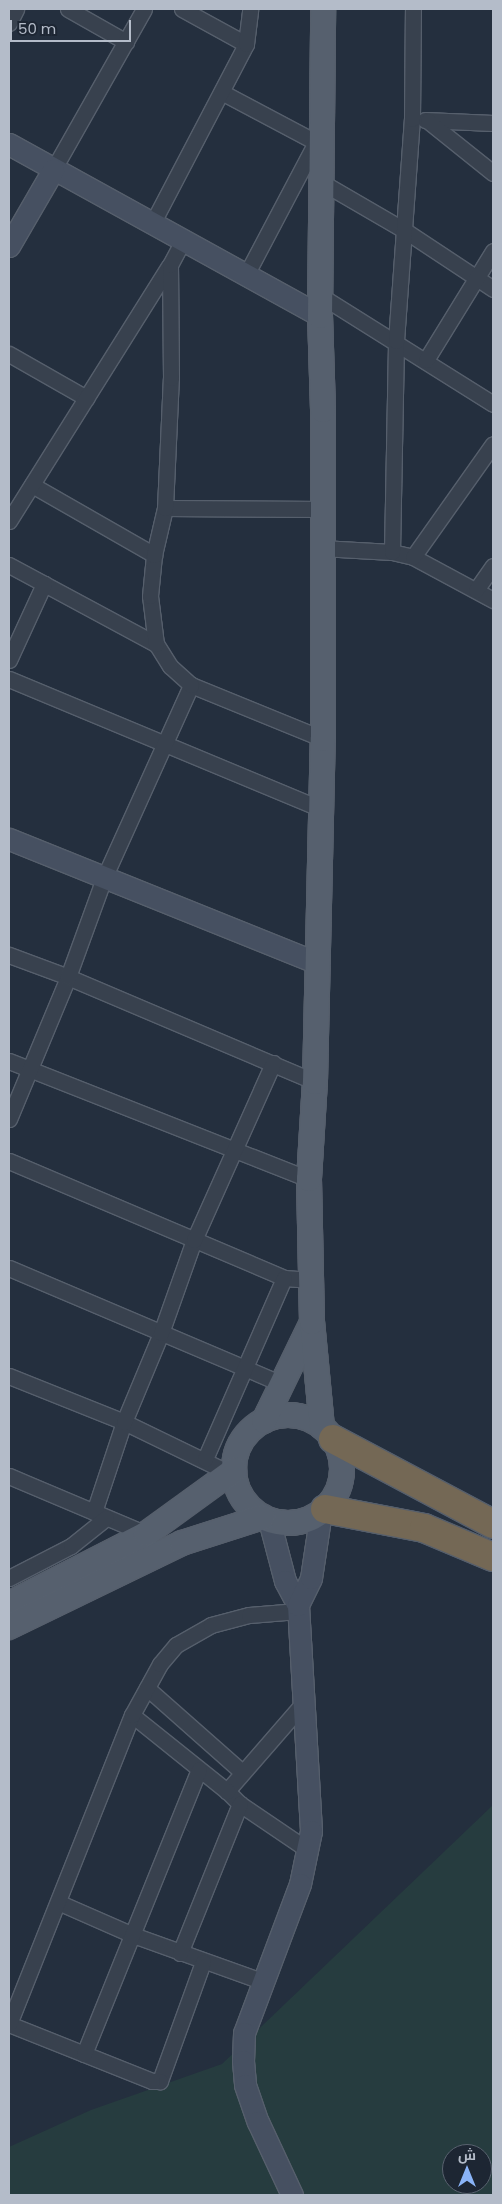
<!DOCTYPE html>
<meta charset="utf-8">
<style>
body{margin:0}
#map{position:relative;width:502px;height:2204px;overflow:hidden;background:#242f3e;font-family:Poppins,Cairo,sans-serif}
div>[style]{position:absolute}
[style*='--x']{left:calc(var(--x)*1px);top:calc(var(--y)*1px);width:calc(var(--w)*1px);rotate:calc(var(--a)*1deg)}
.green>*{inset:0;background:#263c3f}
.roads{filter:drop-shadow(1px 0 #565f6c) drop-shadow(-1px 0 #565f6c) drop-shadow(0 1px #565f6c) drop-shadow(0 -1px #565f6c)}
.street>*{height:15px;margin:-7.5px;padding:0 7.5px;transform-origin:7.5px;border-radius:7.5px;background:#38414e}
.secondary>*{height:21px;margin:-10.5px;padding:0 10.5px;transform-origin:10.5px;border-radius:10.5px;background:#465061}
.primary>*{height:24px;margin:-12px;padding:0 12px;transform-origin:12px;border-radius:12px;background:#56606e}
.primary>.ring{margin:-12px;padding:0;box-sizing:content-box;background:none;border:24px solid #56606e;border-radius:50%}
.highway>*{height:28px;margin:-14px;padding:0 14px;transform-origin:14px;border-radius:14px;background:#746855}
span{translate:-50% -50%;white-space:nowrap;text-align:center;line-height:1.15;-webkit-text-stroke:4px #1d2633;paint-order:stroke}
.frame{position:absolute;inset:0;border:10px solid #b4bcc9;pointer-events:none}
.north{position:absolute;left:442px;top:2144px;width:50px;height:50px;box-sizing:border-box;background:#1d2633;border:1px solid #59626f;border-radius:50%;rotate:0deg;font-size:14px;font-weight:700;line-height:20px;text-align:center;color:#b4bcc9}
.north::after{content:'';display:block;margin:auto;width:18px;height:22px;background:#8ab4f8;clip-path:polygon(50% 0,100% 100%,50% 72%,0 100%)}
.scale{position:absolute;left:10px;top:20px;width:121px;height:22px;box-sizing:border-box;border:2px solid #b4bcc9;border-top:0;padding-left:6px;font-size:15px;line-height:18px;white-space:nowrap;color:#b4bcc9;-webkit-text-stroke:4px #1d2633;paint-order:stroke}
</style>
<div id="map">
<div class="green">
<div style="clip-path:polygon(evenodd,493px 1805px,493px 2195px,9px 2195px,9px 2147px,91px 2110px,222px 2064px,493px 1805px,452px 2154px,482px 2154px,482px 2184px,452px 2184px,452px 2154px)"></div>
</div>
<div class="roads">
<div class="street">
<div style="--x:68;--y:9;--w:67;--a:29.6"></div>
<div style="--x:182;--y:9;--w:73;--a:28.7"></div>
<div style="--x:9;--y:23;--w:16;--a:-63"></div>
<div style="--x:223;--y:93;--w:113;--a:27.9"></div>
<div style="--x:425;--y:120;--w:68;--a:2.5"></div>
<div style="--x:428;--y:121;--w:83;--a:38.7"></div>
<div style="--x:53;--y:170;--w:185;--a:-60.5"></div>
<div style="--x:323;--y:183;--w:94;--a:30.1"></div>
<div style="--x:404;--y:230;--w:107;--a:33.5"></div>
<div style="--x:152;--y:224;--w:203;--a:-62.4"></div>
<div style="--x:246;--y:44;--w:35;--a:-83"></div>
<div style="--x:246;--y:275;--w:150;--a:-62.2"></div>
<div style="--x:321;--y:296;--w:203;--a:32.1"></div>
<div style="--x:9;--y:354;--w:89;--a:29.7"></div>
<div style="--x:426;--y:360;--w:128;--a:-58.4"></div>
<div style="--x:32;--y:485;--w:141;--a:29.8"></div>
<div style="--x:165;--y:508;--w:157;--a:0.4"></div>
<div style="--x:9;--y:521;--w:301;--a:-57.9"></div>
<div style="--x:321;--y:548;--w:71;--a:3.2"></div>
<div style="--x:392;--y:552;--w:22;--a:13"></div>
<div style="--x:413;--y:557;--w:91;--a:28.3"></div>
<div style="--x:392;--y:552;--w:211;--a:-88.9"></div>
<div style="--x:396;--y:341;--w:223;--a:-85.9"></div>
<div style="--x:412;--y:119;--w:110;--a:-89.5"></div>
<div style="--x:413;--y:557;--w:138;--a:-54.7"></div>
<div style="--x:9;--y:565;--w:167;--a:28.3"></div>
<div style="--x:476;--y:590;--w:29;--a:-55"></div>
<div style="--x:9;--y:660;--w:84;--a:-65.3"></div>
<div style="--x:9;--y:679;--w:338;--a:22.6"></div>
<div style="--x:191;--y:685;--w:143;--a:22.2"></div>
<div style="--x:9;--y:955;--w:63;--a:20.4"></div>
<div style="--x:68;--y:977;--w:268;--a:23"></div>
<div style="--x:9;--y:1061;--w:322;--a:21.5"></div>
<div style="--x:9;--y:1119;--w:154;--a:-67.4"></div>
<div style="--x:68;--y:977;--w:105;--a:-70"></div>
<div style="--x:104;--y:878;--w:212;--a:-65.7"></div>
<div style="--x:191;--y:685;--w:28;--a:-138"></div>
<div style="--x:170;--y:666;--w:26;--a:-122"></div>
<div style="--x:156;--y:644;--w:48;--a:-97.1"></div>
<div style="--x:150;--y:596;--w:41;--a:-84.4"></div>
<div style="--x:154;--y:555;--w:48;--a:-76.8"></div>
<div style="--x:165;--y:508;--w:130;--a:-87.4"></div>
<div style="--x:171;--y:378;--w:113;--a:-90.5"></div>
<div style="--x:170;--y:265;--w:26;--a:-62"></div>
<div style="--x:9;--y:1161;--w:299;--a:23"></div>
<div style="--x:284;--y:1278;--w:28;--a:4"></div>
<div style="--x:9;--y:1268;--w:297;--a:23"></div>
<div style="--x:9;--y:1376;--w:124;--a:21.8"></div>
<div style="--x:124;--y:1422;--w:117;--a:25.9"></div>
<div style="--x:205;--y:1459;--w:197;--a:-66.4"></div>
<div style="--x:9;--y:1476;--w:149;--a:22.9"></div>
<div style="--x:94;--y:1512;--w:95;--a:-71.6"></div>
<div style="--x:124;--y:1422;--w:96;--a:-67.4"></div>
<div style="--x:161;--y:1333;--w:99;--a:-70.5"></div>
<div style="--x:194;--y:1240;--w:194;--a:-65.9"></div>
<div style="--x:9;--y:1578;--w:70;--a:-27.3"></div>
<div style="--x:71;--y:1546;--w:45;--a:-38.7"></div>
<div style="--x:147;--y:1688;--w:127;--a:41.5"></div>
<div style="--x:306;--y:1700;--w:121;--a:131"></div>
<div style="--x:227;--y:1791;--w:18;--a:45"></div>
<div style="--x:240;--y:1804;--w:82;--a:34.1"></div>
<div style="--x:132;--y:1715;--w:122;--a:38.7"></div>
<div style="--x:60;--y:1903;--w:80;--a:23.7"></div>
<div style="--x:133;--y:1935;--w:139;--a:19.7"></div>
<div style="--x:180;--y:1953;--w:161;--a:-68.1"></div>
<div style="--x:203;--y:1962;--w:127;--a:109.9"></div>
<div style="--x:160;--y:2081;--w:8;--a:180"></div>
<div style="--x:152;--y:2081;--w:154;--a:-158.3"></div>
<div style="--x:9;--y:2024;--w:333;--a:-68.3"></div>
<div style="--x:132;--y:1715;--w:58;--a:-61.2"></div>
<div style="--x:160;--y:1664;--w:25;--a:-50"></div>
<div style="--x:176;--y:1645;--w:40;--a:-29.7"></div>
<div style="--x:211;--y:1625;--w:39;--a:-15"></div>
<div style="--x:249;--y:1615;--w:49;--a:-4.7"></div>
<div style="--x:84;--y:2054;--w:307;--a:-68"></div>
</div>
<div class="secondary">
<div style="--x:9;--y:144;--w:355;--a:28.9"></div>
<div style="--x:9;--y:246;--w:88;--a:-59.9"></div>
<div style="--x:9;--y:839;--w:332;--a:21.9"></div>
<div style="--x:269;--y:1520;--w:63;--a:75.3"></div>
<div style="--x:285;--y:1581;--w:27;--a:62"></div>
<div style="--x:298;--y:1605;--w:226;--a:86.7"></div>
<div style="--x:311;--y:1831;--w:54;--a:101.7"></div>
<div style="--x:300;--y:1884;--w:159;--a:110.6"></div>
<div style="--x:244;--y:2033;--w:28;--a:92"></div>
<div style="--x:243;--y:2061;--w:24;--a:85"></div>
<div style="--x:245;--y:2085;--w:39;--a:71"></div>
<div style="--x:258;--y:2122;--w:81;--a:65"></div>
<div style="--x:298;--y:1605;--w:30;--a:-64"></div>
<div style="--x:311;--y:1578;--w:67;--a:-81.4"></div>
</div>
<div class="primary">
<div class="ring" style="left:234px;top:1415px;width:84px;height:84px"></div>
<div style="--x:264;--y:1421;--w:110;--a:-64.1"></div>
<div style="--x:322;--y:1427;--w:105;--a:-95.4"></div>
<div style="--x:312;--y:1322;--w:143;--a:-91.2"></div>
<div style="--x:309;--y:1179;--w:97;--a:-86.5"></div>
<div style="--x:315;--y:1082;--w:343;--a:-88.7"></div>
<div style="--x:323;--y:739;--w:329;--a:-90"></div>
<div style="--x:323;--y:410;--w:94;--a:-91.8"></div>
<div style="--x:320;--y:316;--w:307;--a:-89.4"></div>
<div style="--x:9;--y:1604;--w:154;--a:-27.1"></div>
<div style="--x:146;--y:1534;--w:109;--a:-36"></div>
<div style="--x:9;--y:1627;--w:192;--a:-25.9"></div>
<div style="--x:182;--y:1543;--w:85;--a:-17.8"></div>
</div>
<div class="highway">
<div style="--x:333;--y:1439;--w:181;--a:28"></div>
<div style="--x:325;--y:1509;--w:101;--a:10.9"></div>
<div style="--x:424;--y:1528;--w:75;--a:22.8"></div>
</div>
</div>
<div class="frame"></div>
<div class="north">ش</div>
<div class="scale">50 m</div>
</div>
